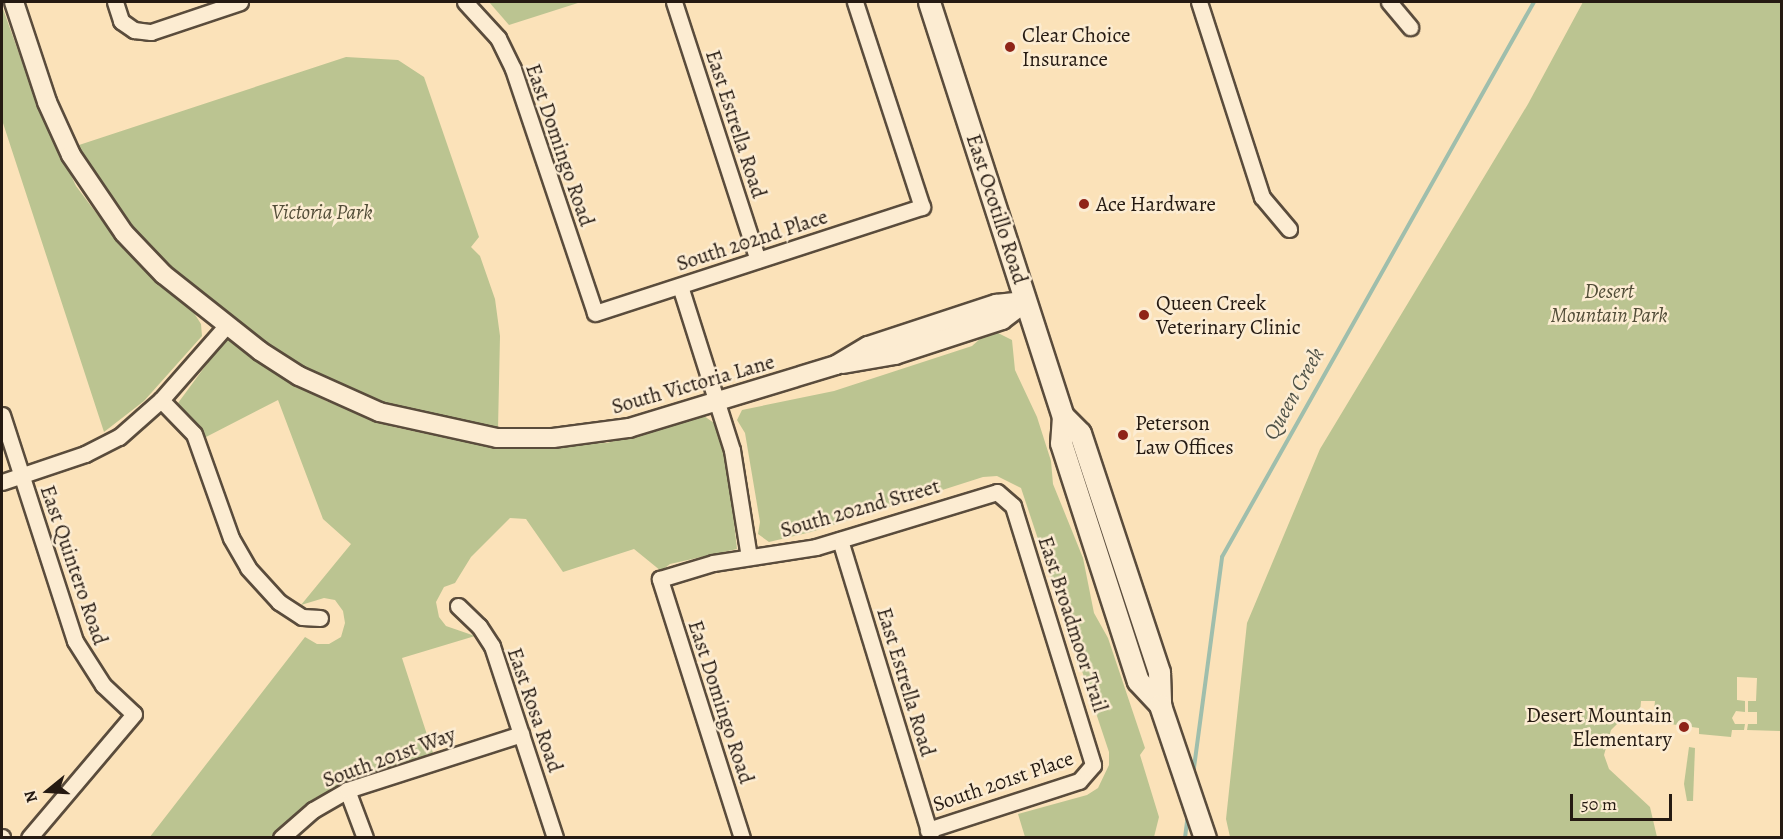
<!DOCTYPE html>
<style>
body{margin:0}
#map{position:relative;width:1783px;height:839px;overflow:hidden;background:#fbe2b9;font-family:Alegreya,serif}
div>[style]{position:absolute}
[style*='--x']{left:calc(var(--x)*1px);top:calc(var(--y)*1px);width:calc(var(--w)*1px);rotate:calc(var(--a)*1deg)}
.green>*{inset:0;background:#bbc491}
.stream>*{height:4px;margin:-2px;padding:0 2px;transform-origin:2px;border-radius:2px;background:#9fbeac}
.roads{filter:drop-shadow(2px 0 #5a4c3c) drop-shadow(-2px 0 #5a4c3c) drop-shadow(0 2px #5a4c3c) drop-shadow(0 -2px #5a4c3c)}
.minor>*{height:15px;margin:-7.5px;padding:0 7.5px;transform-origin:7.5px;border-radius:7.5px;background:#fcecd2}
.tertiary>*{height:18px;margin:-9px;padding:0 9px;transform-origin:9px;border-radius:9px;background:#fcecd2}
.secondary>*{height:21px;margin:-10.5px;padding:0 10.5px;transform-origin:10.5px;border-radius:10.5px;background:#fcecd2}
.dots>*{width:16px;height:16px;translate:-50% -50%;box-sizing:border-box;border:3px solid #fcecd2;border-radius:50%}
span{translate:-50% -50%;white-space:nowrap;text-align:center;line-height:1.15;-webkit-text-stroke:5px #fcecd2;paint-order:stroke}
.poi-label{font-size:21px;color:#251a12}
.left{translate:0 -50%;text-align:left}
.right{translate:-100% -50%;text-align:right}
.street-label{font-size:21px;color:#251a12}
.park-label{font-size:21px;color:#524d38;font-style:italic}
.water-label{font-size:22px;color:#505348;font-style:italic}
.frame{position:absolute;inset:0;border:3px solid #251a12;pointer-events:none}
.north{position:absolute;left:18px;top:761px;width:60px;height:60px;-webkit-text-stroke:4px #fcecd2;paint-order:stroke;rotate:252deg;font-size:16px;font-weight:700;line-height:24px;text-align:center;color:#251a12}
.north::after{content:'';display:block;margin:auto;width:21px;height:27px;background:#251a12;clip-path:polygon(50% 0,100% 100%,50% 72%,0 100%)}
.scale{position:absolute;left:1570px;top:794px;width:102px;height:27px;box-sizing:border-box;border:3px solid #251a12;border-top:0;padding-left:8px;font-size:18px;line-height:21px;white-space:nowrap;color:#251a12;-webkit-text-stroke:4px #fcecd2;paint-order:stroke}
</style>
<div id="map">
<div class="green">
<div style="clip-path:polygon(489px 2px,581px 2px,509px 25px)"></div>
<div style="clip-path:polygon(1583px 2px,1781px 2px,1781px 731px,1747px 730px,1748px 724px,1757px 724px,1757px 712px,1748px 712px,1748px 701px,1756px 701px,1757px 678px,1737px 677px,1737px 700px,1745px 701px,1745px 712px,1736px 711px,1732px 718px,1735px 724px,1745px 724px,1744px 730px,1732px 730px,1731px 737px,1699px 734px,1699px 728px,1670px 724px,1654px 710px,1655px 701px,1641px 701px,1640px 713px,1618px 723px,1611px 730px,1604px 755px,1609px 769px,1650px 807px,1657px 837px,1230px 837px,1226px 819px,1247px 623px,1320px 449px,1528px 104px)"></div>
<div style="clip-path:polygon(2px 6px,36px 101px,76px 186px,124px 250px,194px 313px,201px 324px,202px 336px,144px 401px,104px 432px,2px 120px)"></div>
<div style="clip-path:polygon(346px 57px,398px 60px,424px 77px,479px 237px,471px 247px,480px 256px,495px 299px,500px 336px,498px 429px,410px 412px,310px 374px,198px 294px,151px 252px,104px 192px,76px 146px)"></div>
<div style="clip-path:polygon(998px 333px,1012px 340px,1015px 370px,1037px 417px,1051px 461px,1053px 484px,1083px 558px,1094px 613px,1108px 638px,1145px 748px,1140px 755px,1159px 817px,1154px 837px,1025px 837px,1018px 814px,1087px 795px,1098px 788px,1109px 765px,1109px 752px,1021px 488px,997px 476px,983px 477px,811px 532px,769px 542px,758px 534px,760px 522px,745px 433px,737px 420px,742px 410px,834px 391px,972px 346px,981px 338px)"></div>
<div style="clip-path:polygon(226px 338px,274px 373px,326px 401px,394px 427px,484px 446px,607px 443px,704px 416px,717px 425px,726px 452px,737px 549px,670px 564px,661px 571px,634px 549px,563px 572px,526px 519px,510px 518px,471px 557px,455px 583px,444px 587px,436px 602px,439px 617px,446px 626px,475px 636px,402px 658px,433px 753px,369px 774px,315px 798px,271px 837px,149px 838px,305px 637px,317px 644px,329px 644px,341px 637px,345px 623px,343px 611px,335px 600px,324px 598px,301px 605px,351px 544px,323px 519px,278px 400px,206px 437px,178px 403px)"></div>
<div style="clip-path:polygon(1689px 747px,1695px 748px,1693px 801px,1687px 801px,1684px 784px)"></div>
</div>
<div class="stream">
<div style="--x:1193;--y:775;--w:220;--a:-82.4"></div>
<div style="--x:1222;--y:557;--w:637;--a:-60.66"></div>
<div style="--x:1185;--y:838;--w:23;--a:-83"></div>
</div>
<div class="roads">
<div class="minor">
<div style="--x:115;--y:2;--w:20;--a:72"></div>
<div style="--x:121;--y:21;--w:16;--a:35"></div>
<div style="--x:134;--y:30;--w:17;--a:7"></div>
<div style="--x:151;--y:32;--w:94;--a:-18.6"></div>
<div style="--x:465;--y:2;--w:49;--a:47.5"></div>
<div style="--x:498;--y:38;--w:34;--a:64"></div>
<div style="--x:513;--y:69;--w:257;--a:71.4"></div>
<div style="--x:595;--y:313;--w:344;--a:-18"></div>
<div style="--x:922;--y:207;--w:216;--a:-108.1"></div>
<div style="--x:674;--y:2;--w:271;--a:72"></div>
<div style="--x:1199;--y:2;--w:205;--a:72.1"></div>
<div style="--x:1262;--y:197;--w:42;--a:49.8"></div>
<div style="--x:1389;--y:2;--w:33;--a:50"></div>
<div style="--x:680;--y:286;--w:172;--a:72.4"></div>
<div style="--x:732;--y:450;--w:108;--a:81"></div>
<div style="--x:161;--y:400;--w:47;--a:45.9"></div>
<div style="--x:194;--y:434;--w:110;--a:70.4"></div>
<div style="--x:231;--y:538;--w:34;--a:60"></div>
<div style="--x:248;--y:568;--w:46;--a:47.6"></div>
<div style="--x:279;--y:602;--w:27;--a:33"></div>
<div style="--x:302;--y:617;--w:18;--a:3"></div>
<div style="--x:2;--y:415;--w:237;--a:72.1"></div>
<div style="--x:75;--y:641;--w:52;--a:57.5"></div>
<div style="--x:103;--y:685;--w:42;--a:43.1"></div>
<div style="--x:134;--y:714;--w:162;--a:130.3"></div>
<div style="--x:2;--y:482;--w:88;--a:-18.6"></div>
<div style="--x:85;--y:454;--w:38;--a:-27"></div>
<div style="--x:119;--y:437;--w:56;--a:-41.4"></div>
<div style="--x:161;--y:400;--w:98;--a:-48.7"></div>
<div style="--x:840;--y:540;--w:312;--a:73"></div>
<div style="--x:458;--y:606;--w:29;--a:44"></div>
<div style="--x:479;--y:626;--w:24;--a:57"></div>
<div style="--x:492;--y:646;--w:202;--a:71.8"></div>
<div style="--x:347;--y:790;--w:51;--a:69.4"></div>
<div style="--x:2;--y:837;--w:1;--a:90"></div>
<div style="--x:281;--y:838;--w:43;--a:-41.2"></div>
<div style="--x:313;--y:810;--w:39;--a:-30"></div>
<div style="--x:347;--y:790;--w:183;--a:-17.8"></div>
<div style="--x:742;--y:838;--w:272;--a:-107.6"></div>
<div style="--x:660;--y:579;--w:55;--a:-16.8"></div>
<div style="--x:713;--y:563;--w:104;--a:-8.8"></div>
<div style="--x:816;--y:547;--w:189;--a:-16.9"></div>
<div style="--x:997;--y:492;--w:21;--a:41"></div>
<div style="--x:1013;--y:506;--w:271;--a:72.8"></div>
<div style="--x:1093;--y:765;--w:21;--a:131"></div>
<div style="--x:1079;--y:781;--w:159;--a:162"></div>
</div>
<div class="tertiary">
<div style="--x:14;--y:2;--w:105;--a:71.7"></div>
<div style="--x:47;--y:102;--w:58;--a:65.6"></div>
<div style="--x:71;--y:155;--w:94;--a:55.8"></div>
<div style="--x:124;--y:233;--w:57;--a:46.4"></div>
<div style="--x:163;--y:274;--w:124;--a:38.4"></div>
<div style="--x:260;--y:351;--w:46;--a:32.7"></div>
<div style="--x:299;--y:376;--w:88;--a:24.2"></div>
<div style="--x:379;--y:412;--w:121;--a:12.4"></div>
<div style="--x:497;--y:438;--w:56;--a:0"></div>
<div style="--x:553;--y:438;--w:77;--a:-7.5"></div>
<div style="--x:629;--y:428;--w:216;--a:-16.9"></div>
<div style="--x:836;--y:365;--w:37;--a:-31"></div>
<div style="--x:868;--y:346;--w:135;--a:-18.2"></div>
<div style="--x:996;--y:304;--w:31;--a:-6"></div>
<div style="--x:843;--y:364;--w:53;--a:-9.8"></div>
<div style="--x:895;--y:355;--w:113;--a:-18.1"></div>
<div style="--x:1002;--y:320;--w:31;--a:-37"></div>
</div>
<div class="secondary">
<div style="--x:929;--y:2;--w:435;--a:72.1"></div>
<div style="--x:1063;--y:416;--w:27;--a:94"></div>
<div style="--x:1061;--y:443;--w:250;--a:72.1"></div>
<div style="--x:1138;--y:681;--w:33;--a:47"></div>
<div style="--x:1063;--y:416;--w:24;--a:45"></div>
<div style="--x:1080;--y:433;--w:252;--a:71.7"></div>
<div style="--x:1159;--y:672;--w:33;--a:88"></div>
<div style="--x:1160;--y:705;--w:140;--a:71.3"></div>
</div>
</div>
<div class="dots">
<div style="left:1010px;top:47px;background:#8f2418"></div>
<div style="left:1084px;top:204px;background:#8f2418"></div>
<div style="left:1144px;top:315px;background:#8f2418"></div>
<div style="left:1123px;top:435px;background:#8f2418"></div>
<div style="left:1684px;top:727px;background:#8f2418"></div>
</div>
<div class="poi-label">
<span class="left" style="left:1022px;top:47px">Clear Choice<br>Insurance</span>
<span class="left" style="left:1096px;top:204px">Ace Hardware</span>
<span class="left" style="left:1156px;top:315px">Queen Creek<br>Veterinary Clinic</span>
<span class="left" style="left:1135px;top:435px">Peterson<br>Law Offices</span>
<span class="right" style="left:1672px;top:727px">Desert Mountain<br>Elementary</span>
</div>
<div class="street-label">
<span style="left:736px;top:124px;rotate:72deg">East Estrella Road</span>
<span style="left:560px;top:145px;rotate:71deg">East Domingo Road</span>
<span style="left:997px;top:209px;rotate:72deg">East Ocotillo Road</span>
<span style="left:752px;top:240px;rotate:-18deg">South 202nd Place</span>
<span style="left:693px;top:384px;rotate:-16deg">South Victoria Lane</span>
<span style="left:860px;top:508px;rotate:-16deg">South 202nd Street</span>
<span style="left:74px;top:565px;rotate:71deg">East Quintero Road</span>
<span style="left:1073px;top:624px;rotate:72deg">East Broadmoor Trail</span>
<span style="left:906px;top:682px;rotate:73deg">East Estrella Road</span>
<span style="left:721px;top:702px;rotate:72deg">East Domingo Road</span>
<span style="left:535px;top:710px;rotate:71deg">East Rosa Road</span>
<span style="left:389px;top:757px;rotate:-20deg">South 201st Way</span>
<span style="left:1003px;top:781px;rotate:-19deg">South 201st Place</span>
</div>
<div class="park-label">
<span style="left:322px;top:212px">Victoria Park</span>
<span style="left:1609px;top:303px">Desert<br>Mountain Park</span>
</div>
<div class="water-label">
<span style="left:1294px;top:394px;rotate:-61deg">Queen Creek</span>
</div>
<div class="frame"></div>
<div class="north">N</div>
<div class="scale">50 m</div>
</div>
